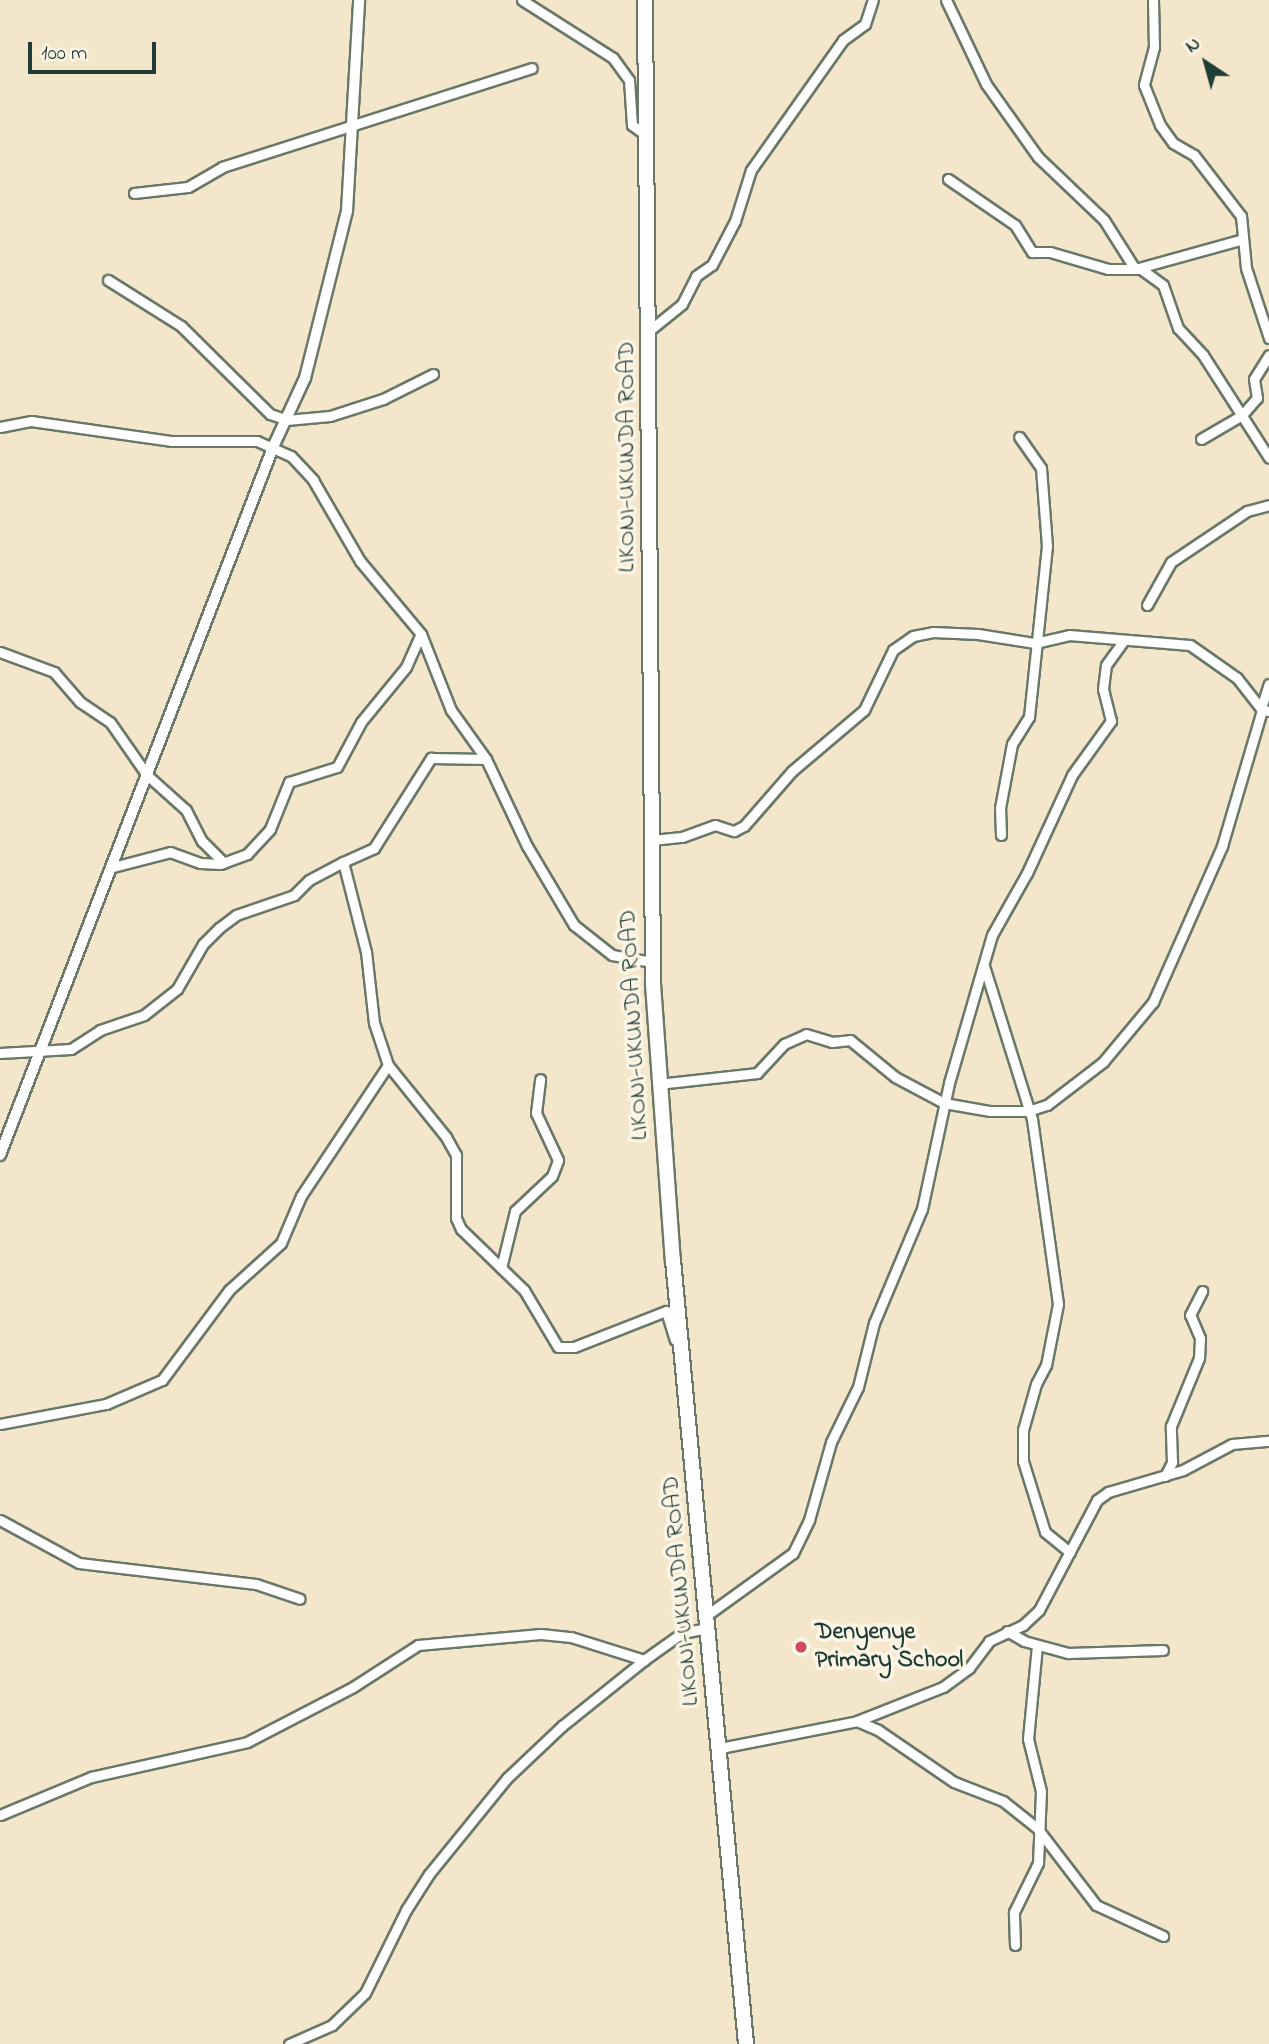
<!DOCTYPE html>
<style>
body{margin:0}
#map{position:relative;width:1269px;height:2044px;overflow:hidden;background:#f3e6ca;font-family:"Indie Flower",sans-serif}
div>[style]{position:absolute}
[style*='--x']{left:calc(var(--x)*1px);top:calc(var(--y)*1px);width:calc(var(--w)*1px);rotate:calc(var(--a)*1deg)}
.roads{filter:drop-shadow(2px 0 #697868) drop-shadow(-2px 0 #697868) drop-shadow(0 2px #697868) drop-shadow(0 -2px #697868)}
.minor>*{height:9px;margin:-4.5px;padding:0 4.5px;transform-origin:4.5px;border-radius:4.5px;background:#fff}
.tertiary>*{height:10px;margin:-5px;padding:0 5px;transform-origin:5px;border-radius:5px;background:#fff}
.trunk>*{height:14px;margin:-7px;padding:0 7px;transform-origin:7px;border-radius:7px;background:#fff}
.dots>*{width:19px;height:19px;translate:-50% -50%;box-sizing:border-box;border:4px solid #fcf5e5;border-radius:50%}
span{translate:-50% -50%;white-space:nowrap;text-align:center;line-height:1.15;-webkit-text-stroke:7px #fcf5e5;paint-order:stroke}
.street-label{font-size:24px;color:#1f3d34}
.poi-label{font-size:24px;color:#1f3d34;font-weight:700}
.left{translate:0 -50%;text-align:left}
.north{position:absolute;left:1171px;top:28px;width:70px;height:70px;-webkit-text-stroke:5px #fcf5e5;paint-order:stroke;rotate:324deg;font-size:19px;font-weight:700;line-height:28px;text-align:center;color:#1f3d34}
.north::after{content:'';display:block;margin:auto;width:24px;height:32px;background:#1f3d34;clip-path:polygon(50% 0,100% 100%,50% 72%,0 100%)}
.scale{position:absolute;left:28px;top:42px;width:128px;height:32px;box-sizing:border-box;border:4px solid #1f3d34;border-top:0;padding-left:9px;font-size:21px;line-height:24px;white-space:nowrap;color:#1f3d34;-webkit-text-stroke:5px #fcf5e5;paint-order:stroke}
</style>
<div id="map">
<div class="roads">
<div class="minor">
<div style="--x:522;--y:0;--w:108;--a:32.5"></div>
<div style="--x:613;--y:58;--w:27;--a:54"></div>
<div style="--x:629;--y:80;--w:45;--a:86.2"></div>
<div style="--x:632;--y:125;--w:19;--a:36"></div>
<div style="--x:946;--y:0;--w:93;--a:64.5"></div>
<div style="--x:986;--y:84;--w:90;--a:54.5"></div>
<div style="--x:1038;--y:157;--w:91;--a:43.7"></div>
<div style="--x:1104;--y:220;--w:58;--a:57.7"></div>
<div style="--x:1135;--y:269;--w:112;--a:-15.5"></div>
<div style="--x:1153;--y:0;--w:47;--a:88.8"></div>
<div style="--x:1154;--y:47;--w:39;--a:105"></div>
<div style="--x:1144;--y:85;--w:43;--a:68.2"></div>
<div style="--x:1160;--y:125;--w:22;--a:54"></div>
<div style="--x:1173;--y:143;--w:24;--a:30"></div>
<div style="--x:1194;--y:155;--w:77;--a:52.4"></div>
<div style="--x:1241;--y:216;--w:52;--a:84.5"></div>
<div style="--x:1246;--y:268;--w:74;--a:71.8"></div>
<div style="--x:948;--y:179;--w:81;--a:34.5"></div>
<div style="--x:1015;--y:225;--w:32;--a:58"></div>
<div style="--x:1032;--y:252;--w:18;--a:0"></div>
<div style="--x:1050;--y:252;--w:60;--a:16.3"></div>
<div style="--x:1108;--y:269;--w:33;--a:0"></div>
<div style="--x:1141;--y:269;--w:27;--a:36"></div>
<div style="--x:1163;--y:285;--w:46;--a:70.8"></div>
<div style="--x:1178;--y:328;--w:37;--a:47"></div>
<div style="--x:1203;--y:355;--w:122;--a:57.3"></div>
<div style="--x:134;--y:193;--w:54;--a:-6.3"></div>
<div style="--x:188;--y:187;--w:39;--a:-30"></div>
<div style="--x:222;--y:167;--w:325;--a:-17.7"></div>
<div style="--x:108;--y:280;--w:86;--a:32.2"></div>
<div style="--x:181;--y:326;--w:125;--a:44.7"></div>
<div style="--x:270;--y:414;--w:18;--a:19"></div>
<div style="--x:287;--y:420;--w:43;--a:-5.3"></div>
<div style="--x:330;--y:416;--w:56;--a:-17.8"></div>
<div style="--x:383;--y:399;--w:56;--a:-26.6"></div>
<div style="--x:650;--y:330;--w:41;--a:-39.1"></div>
<div style="--x:682;--y:304;--w:31;--a:-63"></div>
<div style="--x:696;--y:276;--w:19;--a:-35"></div>
<div style="--x:712;--y:265;--w:50;--a:-62.4"></div>
<div style="--x:735;--y:221;--w:53;--a:-72.6"></div>
<div style="--x:751;--y:170;--w:159;--a:-54.7"></div>
<div style="--x:843;--y:40;--w:27;--a:-36"></div>
<div style="--x:865;--y:24;--w:25;--a:-72"></div>
<div style="--x:0;--y:427;--w:32;--a:-11"></div>
<div style="--x:31;--y:421;--w:141;--a:8.1"></div>
<div style="--x:171;--y:441;--w:86;--a:0"></div>
<div style="--x:257;--y:441;--w:37;--a:24"></div>
<div style="--x:291;--y:456;--w:33;--a:47"></div>
<div style="--x:313;--y:480;--w:94;--a:59.9"></div>
<div style="--x:360;--y:561;--w:95;--a:50.1"></div>
<div style="--x:421;--y:634;--w:82;--a:68.5"></div>
<div style="--x:451;--y:710;--w:60;--a:54.5"></div>
<div style="--x:1201;--y:439;--w:48;--a:-30.3"></div>
<div style="--x:1242;--y:415;--w:23;--a:-49"></div>
<div style="--x:1257;--y:398;--w:19;--a:-99"></div>
<div style="--x:1254;--y:379;--w:28;--a:-58"></div>
<div style="--x:1147;--y:605;--w:49;--a:-60.8"></div>
<div style="--x:1171;--y:562;--w:92;--a:-33.9"></div>
<div style="--x:1247;--y:511;--w:23;--a:-15"></div>
<div style="--x:0;--y:652;--w:58;--a:20.3"></div>
<div style="--x:54;--y:672;--w:40;--a:49"></div>
<div style="--x:80;--y:702;--w:36;--a:34"></div>
<div style="--x:110;--y:722;--w:65;--a:55.1"></div>
<div style="--x:147;--y:775;--w:52;--a:41.9"></div>
<div style="--x:186;--y:810;--w:35;--a:63"></div>
<div style="--x:202;--y:841;--w:31;--a:45"></div>
<div style="--x:1261;--y:708;--w:25;--a:-72"></div>
<div style="--x:1001;--y:835;--w:27;--a:-92"></div>
<div style="--x:1000;--y:808;--w:65;--a:-79.4"></div>
<div style="--x:1012;--y:744;--w:32;--a:-58"></div>
<div style="--x:1029;--y:717;--w:172;--a:-84"></div>
<div style="--x:1047;--y:546;--w:78;--a:-94.4"></div>
<div style="--x:1041;--y:468;--w:38;--a:-125"></div>
<div style="--x:652;--y:840;--w:30;--a:-6"></div>
<div style="--x:682;--y:837;--w:35;--a:-20"></div>
<div style="--x:715;--y:825;--w:20;--a:18"></div>
<div style="--x:734;--y:831;--w:11;--a:-27"></div>
<div style="--x:744;--y:826;--w:73;--a:-48.9"></div>
<div style="--x:792;--y:771;--w:94;--a:-40.3"></div>
<div style="--x:864;--y:710;--w:67;--a:-64.2"></div>
<div style="--x:893;--y:650;--w:24;--a:-35"></div>
<div style="--x:913;--y:636;--w:20;--a:-11"></div>
<div style="--x:933;--y:632;--w:45;--a:2.5"></div>
<div style="--x:978;--y:634;--w:58;--a:9"></div>
<div style="--x:1035;--y:643;--w:35;--a:-13"></div>
<div style="--x:1069;--y:635;--w:121;--a:4.7"></div>
<div style="--x:1190;--y:645;--w:57;--a:35.1"></div>
<div style="--x:1237;--y:678;--w:41;--a:52"></div>
<div style="--x:1262;--y:710;--w:7;--a:8"></div>
<div style="--x:113;--y:867;--w:59;--a:-14.7"></div>
<div style="--x:170;--y:852;--w:32;--a:20"></div>
<div style="--x:200;--y:863;--w:20;--a:3"></div>
<div style="--x:220;--y:864;--w:29;--a:-20"></div>
<div style="--x:247;--y:854;--w:34;--a:-47"></div>
<div style="--x:270;--y:829;--w:51;--a:-68"></div>
<div style="--x:289;--y:782;--w:50;--a:-17.4"></div>
<div style="--x:337;--y:767;--w:51;--a:-61.9"></div>
<div style="--x:361;--y:722;--w:71;--a:-50.7"></div>
<div style="--x:406;--y:667;--w:36;--a:-66"></div>
<div style="--x:984;--y:966;--w:160;--a:72.6"></div>
<div style="--x:1032;--y:1119;--w:187;--a:82"></div>
<div style="--x:1058;--y:1304;--w:62;--a:101.1"></div>
<div style="--x:1046;--y:1365;--w:21;--a:118"></div>
<div style="--x:1036;--y:1384;--w:48;--a:105.8"></div>
<div style="--x:1023;--y:1430;--w:31;--a:90"></div>
<div style="--x:1023;--y:1461;--w:74;--a:72.8"></div>
<div style="--x:1045;--y:1532;--w:32;--a:39"></div>
<div style="--x:0;--y:1053;--w:71;--a:-3.2"></div>
<div style="--x:71;--y:1049;--w:35;--a:-33"></div>
<div style="--x:100;--y:1030;--w:46;--a:-18.8"></div>
<div style="--x:144;--y:1015;--w:42;--a:-38.2"></div>
<div style="--x:177;--y:989;--w:52;--a:-60"></div>
<div style="--x:203;--y:944;--w:23;--a:-45"></div>
<div style="--x:219;--y:928;--w:21;--a:-37"></div>
<div style="--x:236;--y:915;--w:61;--a:-19"></div>
<div style="--x:294;--y:895;--w:21;--a:-45"></div>
<div style="--x:309;--y:880;--w:38;--a:-28"></div>
<div style="--x:388;--y:1065;--w:92;--a:51.1"></div>
<div style="--x:446;--y:1137;--w:21;--a:61"></div>
<div style="--x:456;--y:1155;--w:63;--a:90"></div>
<div style="--x:456;--y:1218;--w:12;--a:66"></div>
<div style="--x:461;--y:1229;--w:88;--a:44.1"></div>
<div style="--x:524;--y:1290;--w:66;--a:59.2"></div>
<div style="--x:558;--y:1347;--w:16;--a:0"></div>
<div style="--x:574;--y:1347;--w:99;--a:-21.4"></div>
<div style="--x:666;--y:1311;--w:30;--a:73"></div>
<div style="--x:658;--y:1084;--w:100;--a:-6.3"></div>
<div style="--x:757;--y:1073;--w:40;--a:-47"></div>
<div style="--x:784;--y:1044;--w:24;--a:-24"></div>
<div style="--x:806;--y:1034;--w:27;--a:17"></div>
<div style="--x:832;--y:1042;--w:18;--a:-6"></div>
<div style="--x:850;--y:1040;--w:58;--a:39.4"></div>
<div style="--x:895;--y:1077;--w:55;--a:28"></div>
<div style="--x:944;--y:1103;--w:47;--a:9.9"></div>
<div style="--x:990;--y:1111;--w:38;--a:0"></div>
<div style="--x:1028;--y:1111;--w:20;--a:-18"></div>
<div style="--x:1047;--y:1105;--w:71;--a:-37.5"></div>
<div style="--x:1103;--y:1062;--w:78;--a:-50.2"></div>
<div style="--x:1153;--y:1002;--w:171;--a:-66.1"></div>
<div style="--x:1222;--y:846;--w:142;--a:-73.6"></div>
<div style="--x:501;--y:1268;--w:59;--a:-76.2"></div>
<div style="--x:515;--y:1211;--w:51;--a:-43.4"></div>
<div style="--x:552;--y:1176;--w:17;--a:-69"></div>
<div style="--x:558;--y:1160;--w:52;--a:-115.1"></div>
<div style="--x:536;--y:1113;--w:34;--a:-83"></div>
<div style="--x:0;--y:1424;--w:108;--a:-10.7"></div>
<div style="--x:106;--y:1404;--w:61;--a:-23.2"></div>
<div style="--x:162;--y:1380;--w:112;--a:-53.3"></div>
<div style="--x:229;--y:1290;--w:70;--a:-42.1"></div>
<div style="--x:281;--y:1243;--w:51;--a:-66.9"></div>
<div style="--x:301;--y:1196;--w:157;--a:-56.4"></div>
<div style="--x:388;--y:1065;--w:44;--a:-108.4"></div>
<div style="--x:374;--y:1023;--w:71;--a:-96.4"></div>
<div style="--x:366;--y:952;--w:93;--a:-104.3"></div>
<div style="--x:343;--y:862;--w:34;--a:-24"></div>
<div style="--x:374;--y:848;--w:107;--a:-57.7"></div>
<div style="--x:431;--y:758;--w:55;--a:1"></div>
<div style="--x:486;--y:759;--w:96;--a:64.8"></div>
<div style="--x:527;--y:846;--w:92;--a:59.3"></div>
<div style="--x:574;--y:925;--w:48;--a:38.3"></div>
<div style="--x:612;--y:955;--w:41;--a:9.9"></div>
<div style="--x:1165;--y:1476;--w:16;--a:-63"></div>
<div style="--x:1172;--y:1462;--w:36;--a:-92"></div>
<div style="--x:1171;--y:1426;--w:74;--a:-67.6"></div>
<div style="--x:1199;--y:1358;--w:20;--a:-87"></div>
<div style="--x:1200;--y:1338;--w:25;--a:-113"></div>
<div style="--x:1190;--y:1315;--w:27;--a:-63"></div>
<div style="--x:0;--y:1520;--w:90;--a:28.6"></div>
<div style="--x:79;--y:1563;--w:178;--a:6.8"></div>
<div style="--x:256;--y:1584;--w:46;--a:18.8"></div>
<div style="--x:707;--y:1615;--w:106;--a:-35.8"></div>
<div style="--x:793;--y:1553;--w:37;--a:-64"></div>
<div style="--x:809;--y:1520;--w:81;--a:-74.2"></div>
<div style="--x:831;--y:1442;--w:61;--a:-63.9"></div>
<div style="--x:858;--y:1387;--w:66;--a:-76"></div>
<div style="--x:874;--y:1323;--w:124;--a:-67.2"></div>
<div style="--x:922;--y:1209;--w:129;--a:-77.9"></div>
<div style="--x:949;--y:1083;--w:154;--a:-73.8"></div>
<div style="--x:992;--y:935;--w:71;--a:-60.6"></div>
<div style="--x:1027;--y:873;--w:108;--a:-65.3"></div>
<div style="--x:1072;--y:775;--w:67;--a:-54.2"></div>
<div style="--x:1111;--y:721;--w:33;--a:-104"></div>
<div style="--x:1103;--y:689;--w:24;--a:-83"></div>
<div style="--x:1106;--y:665;--w:31;--a:-54"></div>
<div style="--x:1007;--y:1631;--w:20;--a:30"></div>
<div style="--x:1024;--y:1641;--w:46;--a:15.3"></div>
<div style="--x:1068;--y:1653;--w:95;--a:-1.8"></div>
<div style="--x:857;--y:1721;--w:23;--a:23"></div>
<div style="--x:878;--y:1730;--w:92;--a:34.4"></div>
<div style="--x:954;--y:1782;--w:53;--a:21.2"></div>
<div style="--x:1003;--y:1801;--w:43;--a:38.5"></div>
<div style="--x:1037;--y:1828;--w:97;--a:52.5"></div>
<div style="--x:1096;--y:1905;--w:74;--a:24.8"></div>
<div style="--x:720;--y:1748;--w:140;--a:-11.1"></div>
<div style="--x:857;--y:1721;--w:92;--a:-21.6"></div>
<div style="--x:943;--y:1687;--w:32;--a:-36"></div>
<div style="--x:969;--y:1668;--w:34;--a:-53"></div>
<div style="--x:989;--y:1641;--w:38;--a:-25"></div>
<div style="--x:1023;--y:1625;--w:22;--a:-43"></div>
<div style="--x:1039;--y:1610;--w:124;--a:-62.2"></div>
<div style="--x:1097;--y:1500;--w:14;--a:-36"></div>
<div style="--x:1108;--y:1492;--w:78;--a:-16.3"></div>
<div style="--x:1183;--y:1470;--w:55;--a:-28"></div>
<div style="--x:1232;--y:1444;--w:37;--a:-5"></div>
<div style="--x:0;--y:1815;--w:99;--a:-22.7"></div>
<div style="--x:91;--y:1777;--w:160;--a:-12.6"></div>
<div style="--x:247;--y:1742;--w:119;--a:-27.4"></div>
<div style="--x:353;--y:1687;--w:77;--a:-32.9"></div>
<div style="--x:418;--y:1645;--w:123;--a:-5.1"></div>
<div style="--x:541;--y:1634;--w:30;--a:6"></div>
<div style="--x:571;--y:1637;--w:77;--a:17.5"></div>
<div style="--x:1015;--y:1945;--w:33;--a:-92"></div>
<div style="--x:1014;--y:1912;--w:55;--a:-63.9"></div>
<div style="--x:1038;--y:1863;--w:72;--a:-87.6"></div>
<div style="--x:1041;--y:1791;--w:54;--a:-104"></div>
<div style="--x:1028;--y:1739;--w:93;--a:-84.5"></div>
<div style="--x:289;--y:2044;--w:47;--a:-23.8"></div>
<div style="--x:332;--y:2025;--w:46;--a:-44.1"></div>
<div style="--x:365;--y:1993;--w:93;--a:-63.7"></div>
<div style="--x:406;--y:1910;--w:43;--a:-57.4"></div>
<div style="--x:429;--y:1874;--w:124;--a:-50.9"></div>
<div style="--x:507;--y:1778;--w:76;--a:-43.4"></div>
<div style="--x:562;--y:1726;--w:105;--a:-38.8"></div>
<div style="--x:644;--y:1660;--w:47;--a:-35.4"></div>
<div style="--x:682;--y:1633;--w:26;--a:-11"></div>
</div>
<div class="tertiary">
<div style="--x:0;--y:1155;--w:761;--a:-68.9"></div>
<div style="--x:274;--y:445;--w:74;--a:-65.2"></div>
<div style="--x:305;--y:378;--w:172;--a:-75.9"></div>
<div style="--x:347;--y:211;--w:211;--a:-86.7"></div>
</div>
<div class="trunk">
<div style="--x:645;--y:0;--w:984;--a:89.53"></div>
<div style="--x:653;--y:984;--w:277;--a:85.9"></div>
<div style="--x:673;--y:1260;--w:787;--a:84.68"></div>
</div>
</div>
<div class="dots">
<div style="left:801px;top:1647px;background:#d1495b"></div>
</div>
<div class="street-label">
<span style="left:628px;top:457px;rotate:-90deg">LIKONI-UKUNDA ROAD</span>
<span style="left:635px;top:1025px;rotate:-93deg">LIKONI-UKUNDA ROAD</span>
<span style="left:682px;top:1591px;rotate:-95deg">LIKONI-UKUNDA ROAD</span>
</div>
<div class="poi-label">
<span class="left" style="left:815px;top:1647px">Denyenye<br>Primary School</span>
</div>
<div class="north">N</div>
<div class="scale">100 m</div>
</div>
